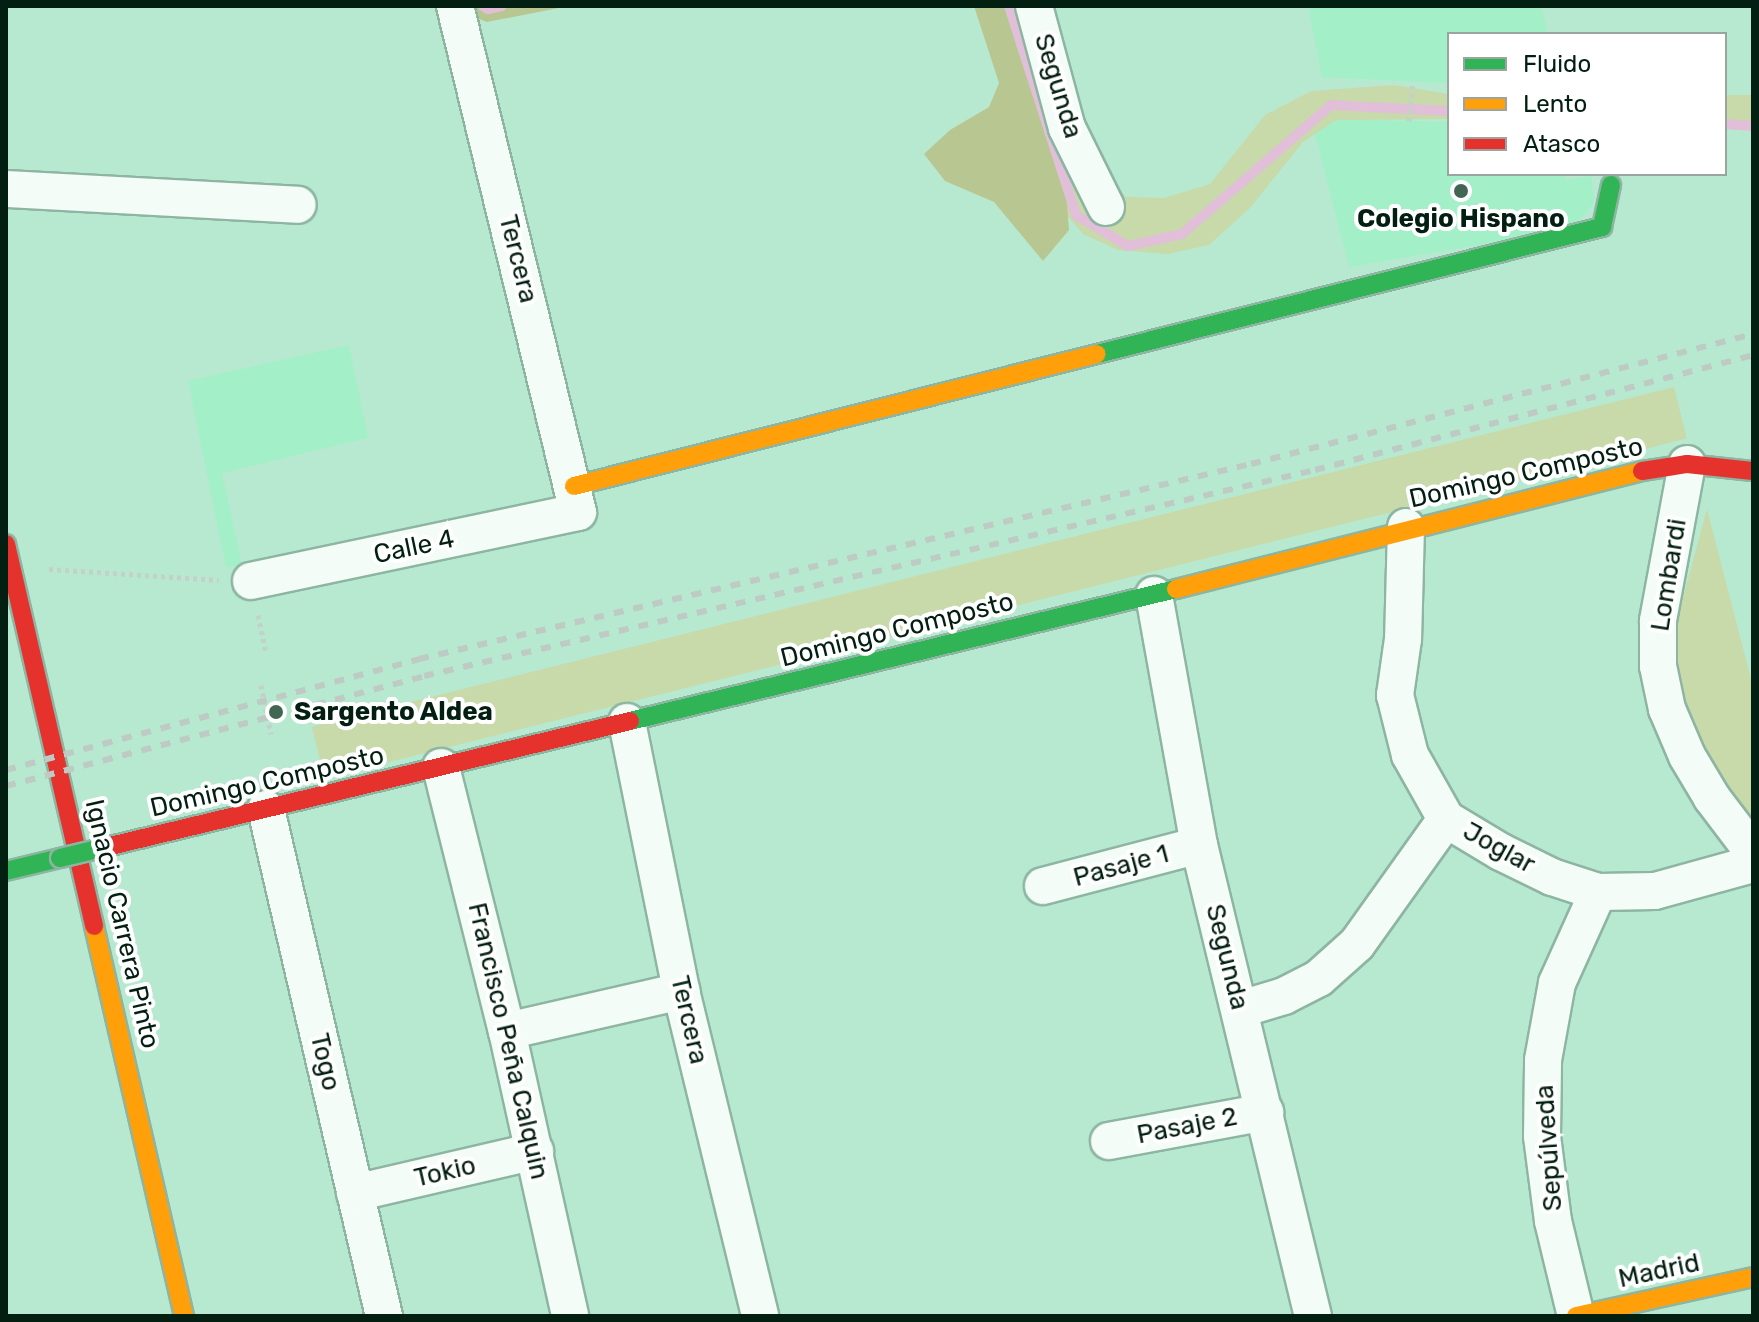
<!DOCTYPE html>
<meta charset="utf-8">
<style>
body{margin:0}
#map{position:relative;width:1759px;height:1322px;overflow:hidden;background:#b7e9d0;font-family:Rubik,sans-serif}
div>[style]{position:absolute}
[style*='--x']{left:calc(var(--x)*1px);top:calc(var(--y)*1px);width:calc(var(--w)*1px);rotate:calc(var(--a)*1deg)}
.built>*{inset:0;background:#a2efc8}
.green>*{inset:0;background:#c8d9aa;transform-origin:0 0}
.forest>*{inset:0;background:#b8c791}
.stream>*{height:10px;margin:-5px;padding:0 5px;transform-origin:5px;border-radius:5px;background:#e2bfd8}
.path>*{height:5px;margin-top:-2.5px;transform-origin:0;background:repeating-linear-gradient(90deg,#c3d1ca 0 4px,transparent 0 8px)}
.roads{filter:drop-shadow(2px 0 #8db5a2) drop-shadow(-2px 0 #8db5a2) drop-shadow(0 2px #8db5a2) drop-shadow(0 -2px #8db5a2)}
.street>*{height:36px;margin:-18px;padding:0 18px;transform-origin:18px;border-radius:18px;background:#f4fcf8}
.fast>*{height:18px;margin:-9px;padding:0 9px;transform-origin:9px;border-radius:9px;background:#30b455}
.slow>*{height:18px;margin:-9px;padding:0 9px;transform-origin:9px;border-radius:9px;background:#ff9f0a}
.jam>*{height:18px;margin:-9px;padding:0 9px;transform-origin:9px;border-radius:9px;background:#e5322d}
.rail>*{height:6px;margin-top:-3px;transform-origin:0;background:repeating-linear-gradient(90deg,#bdcbc4 0 10px,transparent 0 20px)}
.bridges{filter:drop-shadow(2px 0 #8db5a2) drop-shadow(-2px 0 #8db5a2) drop-shadow(0 2px #8db5a2) drop-shadow(0 -2px #8db5a2)}
.fast-bridge>*{height:18px;margin:-9px;padding:0 9px;transform-origin:9px;border-radius:9px;background:#30b455}
.dots>*{width:22px;height:22px;translate:-50% -50%;box-sizing:border-box;border:4px solid #fff;border-radius:50%}
span{translate:-50% -50%;white-space:nowrap;text-align:center;line-height:1.15;-webkit-text-stroke:8px #fff;paint-order:stroke}
.street-label{font-size:26px;color:#031f12}
.poi-label{font-size:26px;color:#031f12;font-weight:700}
.left{translate:0 -50%;text-align:left}
.frame{position:absolute;inset:0;border:8px solid #031f12;pointer-events:none}
.legend{position:absolute;left:1447px;top:32px;width:280px;height:144px;box-sizing:border-box;background:#fff;border:2px solid #9aa5a0;margin:0;padding:10px 14px;list-style:none;font-size:24px;color:#031f12}
.legend li{display:flex;align-items:center;gap:16px;height:40px}
.legend b{width:40px;border:2px solid #9aa5a0}
</style>
<div id="map">
<div class="built">
<div style="clip-path:polygon(1308px 6px,1541px 6px,1548px 34px,1449px 34px,1449px 83px,1322px 77px)"></div>
<div style="clip-path:polygon(1330px 119px,1449px 122px,1449px 174px,1564px 174px,1566px 180px,1591px 176px,1594px 203px,1572px 229px,1349px 267px,1314px 130px)"></div>
<div style="clip-path:polygon(349px 345px,368px 438px,222px 473px,242px 565px,226px 567px,188px 381px)"></div>
</div>
<div class="green">
<div style="clip-path:polygon(1028px 6px,1077px 140px,1126px 197px,1164px 198px,1210px 184px,1265px 115px,1311px 91px,1394px 85px,1449px 94px,1449px 119px,1336px 120px,1303px 142px,1250px 208px,1209px 245px,1168px 254px,1118px 250px,1083px 234px,1064px 212px)"></div>
<div style="left:1753px;top:95px;width:29px;height:28px;rotate:90deg"></div>
<div style="left:1674px;top:387px;width:53px;height:1404px;rotate:76deg"></div>
<div style="clip-path:polygon(1707px 509px,1753px 687px,1753px 828px,1713px 781px,1680px 696px,1671px 642px)"></div>
</div>
<div class="forest">
<div style="clip-path:polygon(445px 6px,569px 6px,487px 22px)"></div>
<div style="clip-path:polygon(974px 6px,1026px 6px,1062px 140px,1069px 230px,1043px 261px,994px 202px,945px 181px,924px 154px,950px 130px,989px 107px,999px 83px)"></div>
</div>
<div class="stream">
<div style="--x:483;--y:6;--w:6;--a:31"></div>
<div style="--x:488;--y:9;--w:14;--a:-12"></div>
<div style="--x:1009;--y:6;--w:219;--a:72.2"></div>
<div style="--x:1076;--y:215;--w:61;--a:30.8"></div>
<div style="--x:1128;--y:246;--w:55;--a:-12.5"></div>
<div style="--x:1182;--y:234;--w:197;--a:-40.9"></div>
<div style="--x:1331;--y:105;--w:118;--a:2.9"></div>
<div style="--x:1725;--y:124;--w:28;--a:4"></div>
</div>
<div class="path">
<div style="--x:1409;--y:121;--w:40;--a:-84.3"></div>
<div style="--x:49;--y:569;--w:170;--a:3.7"></div>
<div style="--x:258;--y:615;--w:39;--a:78"></div>
<div style="--x:261;--y:685;--w:50;--a:78.5"></div>
</div>
<div class="roads">
<div class="street">
<div style="--x:1034;--y:6;--w:126;--a:74.9"></div>
<div style="--x:1067;--y:128;--w:88;--a:63.7"></div>
<div style="--x:6;--y:189;--w:292;--a:3.1"></div>
<div style="--x:1687;--y:464;--w:160;--a:100.5"></div>
<div style="--x:1658;--y:621;--w:45;--a:90"></div>
<div style="--x:1658;--y:666;--w:44;--a:78.2"></div>
<div style="--x:1667;--y:709;--w:51;--a:66.9"></div>
<div style="--x:1687;--y:756;--w:49;--a:59.2"></div>
<div style="--x:1712;--y:798;--w:68;--a:52.8"></div>
<div style="--x:1406;--y:527;--w:112;--a:91.5"></div>
<div style="--x:1403;--y:639;--w:57;--a:98.1"></div>
<div style="--x:1395;--y:695;--w:62;--a:76"></div>
<div style="--x:1410;--y:755;--w:73;--a:60.6"></div>
<div style="--x:1446;--y:819;--w:64;--a:31"></div>
<div style="--x:1501;--y:852;--w:57;--a:26.1"></div>
<div style="--x:1552;--y:877;--w:48;--a:18.1"></div>
<div style="--x:1598;--y:892;--w:57;--a:-1"></div>
<div style="--x:1655;--y:891;--w:102;--a:-15.4"></div>
<div style="--x:251;--y:581;--w:334;--a:-11.9"></div>
<div style="--x:578;--y:512;--w:521;--a:-103.66"></div>
<div style="--x:1154;--y:595;--w:254;--a:79.8"></div>
<div style="--x:1199;--y:845;--w:485;--a:76.4"></div>
<div style="--x:627;--y:722;--w:274;--a:78.6"></div>
<div style="--x:681;--y:991;--w:334;--a:76.3"></div>
<div style="--x:441;--y:767;--w:272;--a:76"></div>
<div style="--x:507;--y:1031;--w:292;--a:77.5"></div>
<div style="--x:266;--y:809;--w:521;--a:76.9"></div>
<div style="--x:1043;--y:886;--w:161;--a:-14.7"></div>
<div style="--x:1241;--y:1009;--w:45;--a:-16.8"></div>
<div style="--x:1284;--y:996;--w:39;--a:-27"></div>
<div style="--x:1319;--y:978;--w:51;--a:-41.8"></div>
<div style="--x:1357;--y:944;--w:153;--a:-54.5"></div>
<div style="--x:507;--y:1031;--w:179;--a:-12.9"></div>
<div style="--x:1109;--y:1141;--w:159;--a:-10.5"></div>
<div style="--x:355;--y:1193;--w:185;--a:-13.1"></div>
<div style="--x:1576;--y:1316;--w:98;--a:-103.6"></div>
<div style="--x:1553;--y:1221;--w:86;--a:-97.4"></div>
<div style="--x:1542;--y:1136;--w:76;--a:-89.2"></div>
<div style="--x:1543;--y:1060;--w:78;--a:-79.7"></div>
<div style="--x:1557;--y:983;--w:100;--a:-65.7"></div>
</div>
<div class="fast">
<div style="--x:1097;--y:354;--w:521;--a:-14.12"></div>
<div style="--x:1602;--y:227;--w:43;--a:-77.9"></div>
<div style="--x:630;--y:721;--w:562;--a:-13.59"></div>
<div style="--x:6;--y:871;--w:56;--a:-13.5"></div>
</div>
<div class="slow">
<div style="--x:574;--y:486;--w:539;--a:-14.17"></div>
<div style="--x:1176;--y:589;--w:481;--a:-14.2"></div>
<div style="--x:94;--y:926;--w:400;--a:77"></div>
<div style="--x:1576;--y:1316;--w:181;--a:-12.4"></div>
</div>
<div class="jam">
<div style="--x:1642;--y:471;--w:46;--a:-8.8"></div>
<div style="--x:1687;--y:464;--w:66;--a:6.1"></div>
<div style="--x:6;--y:544;--w:392;--a:77"></div>
<div style="--x:102;--y:848;--w:543;--a:-13.52"></div>
</div>
</div>
<div class="rail">
<div style="--x:6;--y:770;--w:428;--a:-15"></div>
<div style="--x:419;--y:659;--w:855;--a:-13.19"></div>
<div style="--x:1251;--y:464;--w:519;--a:-14.52"></div>
<div style="--x:6;--y:786;--w:432;--a:-14.7"></div>
<div style="--x:424;--y:676;--w:915;--a:-13.02"></div>
<div style="--x:1315;--y:470;--w:453;--a:-14.7"></div>
</div>
<div class="bridges">
<div class="fast-bridge">
<div style="--x:60;--y:858;--w:43;--a:-13.4"></div>
</div>
</div>
<div class="dots">
<div style="left:1461px;top:191px;background:#426654"></div>
<div style="left:276px;top:712px;background:#426654"></div>
</div>
<div class="street-label">
<span style="left:1058px;top:86px;rotate:73deg">Segunda</span>
<span style="left:518px;top:259px;rotate:76deg">Tercera</span>
<span style="left:1526px;top:473px;rotate:-13deg">Domingo Composto</span>
<span style="left:414px;top:547px;rotate:-12deg">Calle 4</span>
<span style="left:1669px;top:575px;rotate:-81deg">Lombardi</span>
<span style="left:897px;top:630px;rotate:-14deg">Domingo Composto</span>
<span style="left:267px;top:782px;rotate:-13deg">Domingo Composto</span>
<span style="left:1499px;top:848px;rotate:29deg">Joglar</span>
<span style="left:1121px;top:866px;rotate:-15deg">Pasaje 1</span>
<span style="left:122px;top:924px;rotate:77deg">Ignacio Carrera Pinto</span>
<span style="left:1227px;top:957px;rotate:76deg">Segunda</span>
<span style="left:689px;top:1020px;rotate:77deg">Tercera</span>
<span style="left:508px;top:1041px;rotate:77deg">Francisco Peña Calquin</span>
<span style="left:325px;top:1062px;rotate:77deg">Togo</span>
<span style="left:1187px;top:1126px;rotate:-11deg">Pasaje 2</span>
<span style="left:1549px;top:1148px;rotate:-94deg">Sepúlveda</span>
<span style="left:445px;top:1172px;rotate:-13deg">Tokio</span>
<span style="left:1659px;top:1271px;rotate:-12deg">Madrid</span>
</div>
<div class="poi-label">
<span style="left:1461px;top:219px">Colegio Hispano</span>
<span class="left" style="left:294px;top:712px">Sargento Aldea</span>
</div>
<div class="frame"></div>
<ul class="legend">
<li><b style="height:10px;background:#30b455"></b>Fluido</li>
<li><b style="height:10px;background:#ff9f0a"></b>Lento</li>
<li><b style="height:10px;background:#e5322d"></b>Atasco</li>
</ul>
</div>
